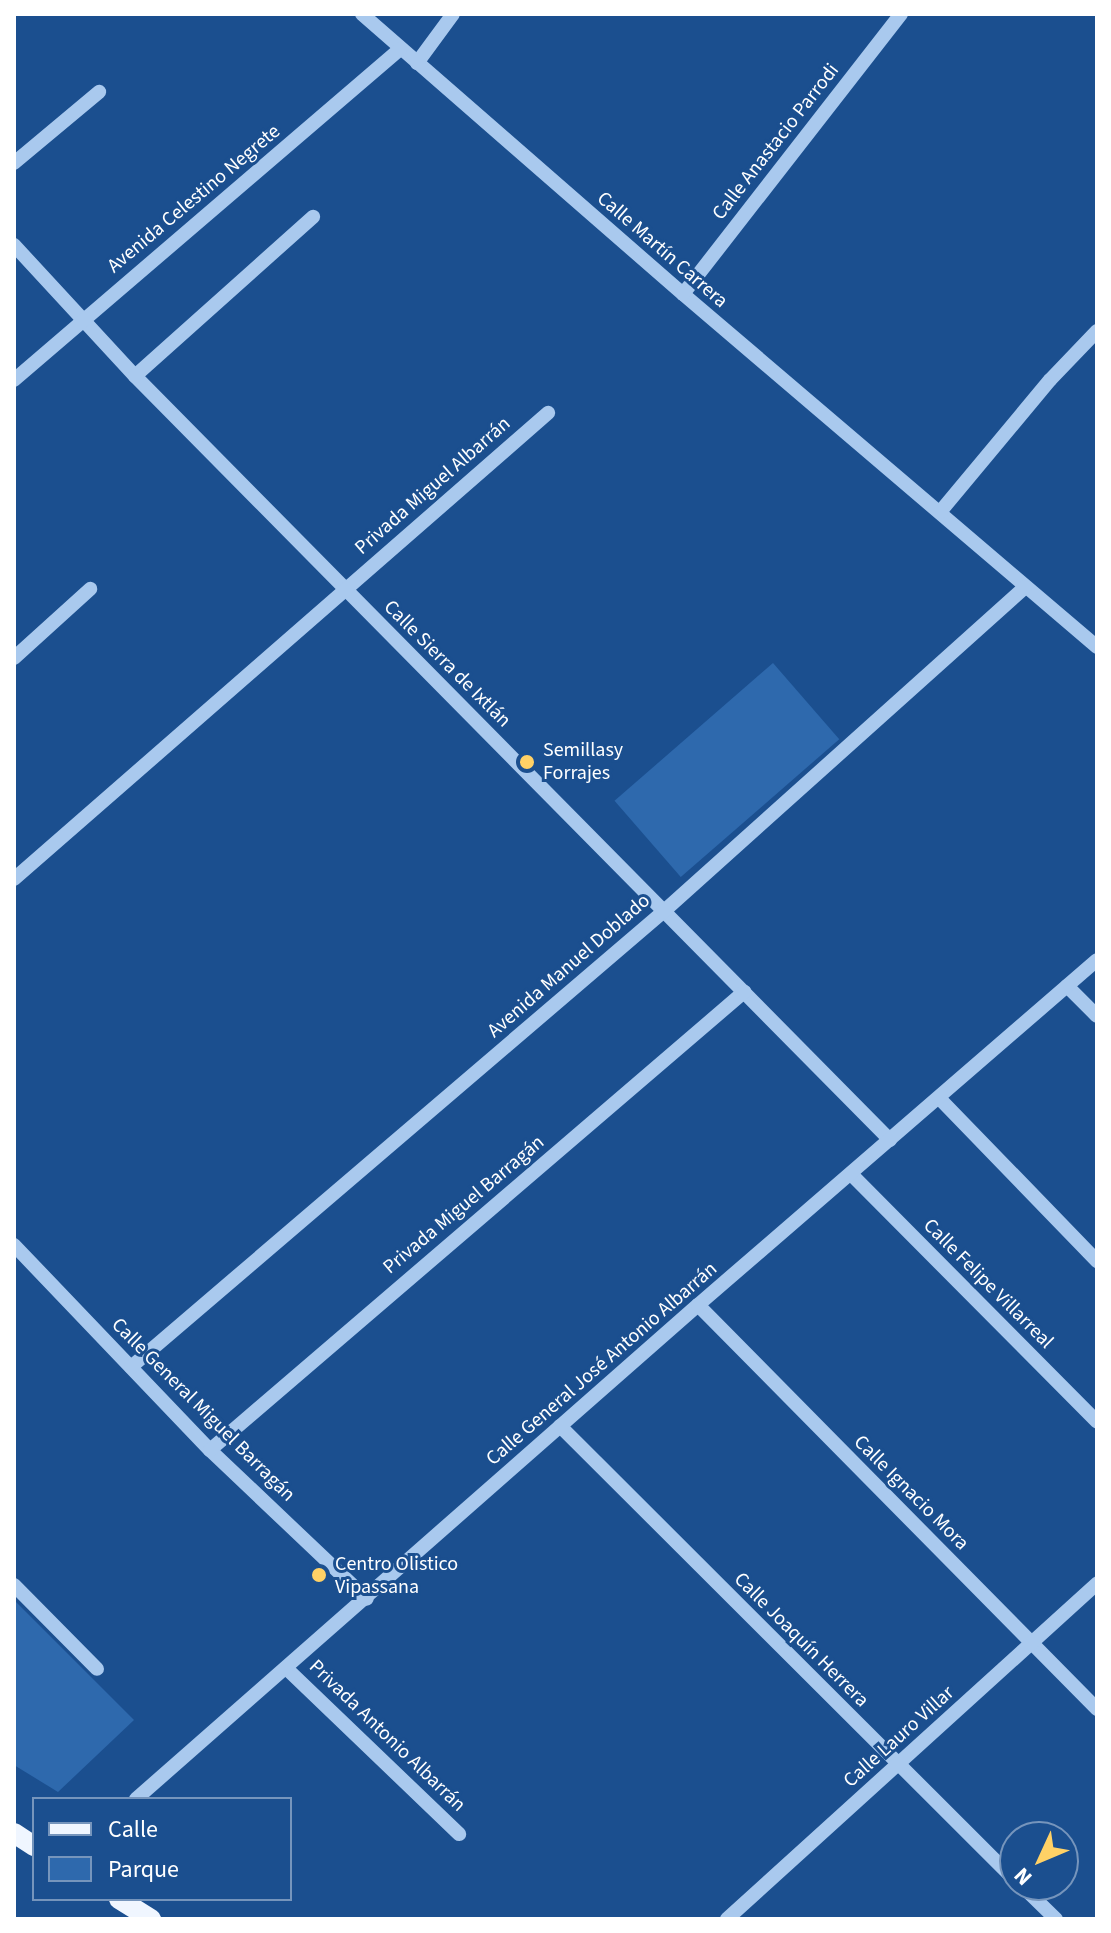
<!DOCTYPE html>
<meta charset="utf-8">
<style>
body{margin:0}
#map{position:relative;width:1111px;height:1933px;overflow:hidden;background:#1b4f8f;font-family:"Source Sans 3",sans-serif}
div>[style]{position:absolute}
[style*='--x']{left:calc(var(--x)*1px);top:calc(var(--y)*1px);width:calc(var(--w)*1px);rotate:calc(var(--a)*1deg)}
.green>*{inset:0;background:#2e69ad;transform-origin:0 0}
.minor>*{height:14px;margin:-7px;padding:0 7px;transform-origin:7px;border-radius:7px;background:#a9c9ee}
.major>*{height:20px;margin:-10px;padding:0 10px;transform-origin:10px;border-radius:10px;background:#f0f6ff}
.dots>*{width:22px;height:22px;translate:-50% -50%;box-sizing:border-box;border:4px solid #1b4f8f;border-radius:50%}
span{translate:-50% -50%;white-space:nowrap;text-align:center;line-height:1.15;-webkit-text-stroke:6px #1b4f8f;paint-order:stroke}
.street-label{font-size:20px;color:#fff}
.poi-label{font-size:20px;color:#fff}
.left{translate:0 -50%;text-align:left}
.frame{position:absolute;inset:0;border:16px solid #fff;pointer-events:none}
.legend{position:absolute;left:32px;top:1797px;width:260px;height:104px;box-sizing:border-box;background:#1b4f8f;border:2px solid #7695bc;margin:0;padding:10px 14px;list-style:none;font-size:24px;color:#fff}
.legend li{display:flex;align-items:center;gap:16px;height:40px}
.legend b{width:40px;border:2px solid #7695bc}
.north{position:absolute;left:999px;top:1821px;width:80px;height:80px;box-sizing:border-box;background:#1b4f8f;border:2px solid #7695bc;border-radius:50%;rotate:226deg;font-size:22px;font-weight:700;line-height:32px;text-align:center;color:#fff}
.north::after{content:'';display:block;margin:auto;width:28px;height:36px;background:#ffd166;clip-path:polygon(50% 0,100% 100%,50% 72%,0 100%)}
</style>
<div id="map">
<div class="green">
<div style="left:773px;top:663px;width:101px;height:210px;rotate:49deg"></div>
<div style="clip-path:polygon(14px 1600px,134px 1720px,58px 1792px,14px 1765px)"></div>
</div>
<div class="minor">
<div style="--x:362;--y:14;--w:426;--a:41.1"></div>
<div style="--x:683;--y:294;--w:544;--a:40.45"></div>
<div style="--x:417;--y:63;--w:61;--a:-53.7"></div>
<div style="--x:14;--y:163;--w:111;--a:-39.9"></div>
<div style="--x:14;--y:245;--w:178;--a:47.3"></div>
<div style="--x:135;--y:376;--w:1074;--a:45.34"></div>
<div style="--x:683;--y:294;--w:355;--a:-52.1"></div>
<div style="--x:135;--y:376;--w:239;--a:-41.8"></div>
<div style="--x:14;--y:380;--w:508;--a:-40.61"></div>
<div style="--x:940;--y:512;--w:172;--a:-50.2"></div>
<div style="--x:1050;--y:380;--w:68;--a:-46.2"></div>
<div style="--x:14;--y:658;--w:103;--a:-42.2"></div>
<div style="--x:14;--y:879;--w:709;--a:-41.11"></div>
<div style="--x:1067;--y:986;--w:42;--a:45"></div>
<div style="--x:940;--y:1099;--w:226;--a:45.9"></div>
<div style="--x:851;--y:1174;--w:349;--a:45.2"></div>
<div style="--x:14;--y:1245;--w:284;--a:46.3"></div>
<div style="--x:210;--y:1450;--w:216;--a:43.5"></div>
<div style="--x:698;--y:1305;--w:568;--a:45.36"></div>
<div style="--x:131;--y:1367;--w:700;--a:-40.54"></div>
<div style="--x:663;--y:912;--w:486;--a:-41.9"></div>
<div style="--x:560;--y:1426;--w:643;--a:44.94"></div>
<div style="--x:210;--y:1450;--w:704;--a:-40.62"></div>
<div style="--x:14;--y:1585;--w:118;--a:45.3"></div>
<div style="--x:286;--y:1668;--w:240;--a:43.8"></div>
<div style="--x:136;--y:1799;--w:748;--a:-41.32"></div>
<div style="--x:698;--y:1305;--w:527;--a:-40.85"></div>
<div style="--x:1021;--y:1885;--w:49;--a:44.2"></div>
<div style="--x:727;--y:1919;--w:500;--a:-42.2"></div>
</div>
<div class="major">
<div style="--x:14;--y:1833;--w:24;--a:33"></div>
<div style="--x:119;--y:1899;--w:38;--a:32"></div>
</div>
<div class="dots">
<div style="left:527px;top:762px;background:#ffd166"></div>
<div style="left:319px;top:1575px;background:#ffd166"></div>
</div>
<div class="street-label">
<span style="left:776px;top:142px;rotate:-52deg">Calle Anastacio Parrodi</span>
<span style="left:194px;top:199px;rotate:-40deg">Avenida Celestino Negrete</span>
<span style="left:662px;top:250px;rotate:41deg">Calle Martín Carrera</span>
<span style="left:433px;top:486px;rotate:-41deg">Privada Miguel Albarrán</span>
<span style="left:447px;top:664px;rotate:45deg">Calle Sierra de Ixtlán</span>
<span style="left:569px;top:966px;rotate:-41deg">Avenida Manuel Doblado</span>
<span style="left:464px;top:1205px;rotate:-40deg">Privada Miguel Barragán</span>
<span style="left:988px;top:1284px;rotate:45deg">Calle Felipe Villarreal</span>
<span style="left:602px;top:1364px;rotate:-41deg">Calle General José Antonio Albarrán</span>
<span style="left:203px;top:1410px;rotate:45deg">Calle General Miguel Barragán</span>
<span style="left:911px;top:1493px;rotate:45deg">Calle Ignacio Mora</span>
<span style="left:801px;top:1640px;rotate:45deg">Calle Joaquín Herrera</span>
<span style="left:387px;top:1736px;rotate:44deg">Privada Antonio Albarrán</span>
<span style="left:899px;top:1737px;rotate:-42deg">Calle Lauro Villar</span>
</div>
<div class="poi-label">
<span class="left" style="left:543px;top:762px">Semillasy<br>Forrajes</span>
<span class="left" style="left:335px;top:1576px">Centro Olistico<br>Vipassana</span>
</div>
<div class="frame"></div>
<ul class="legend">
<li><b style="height:10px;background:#f0f6ff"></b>Calle</li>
<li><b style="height:22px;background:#2e69ad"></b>Parque</li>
</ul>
<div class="north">N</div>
</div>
